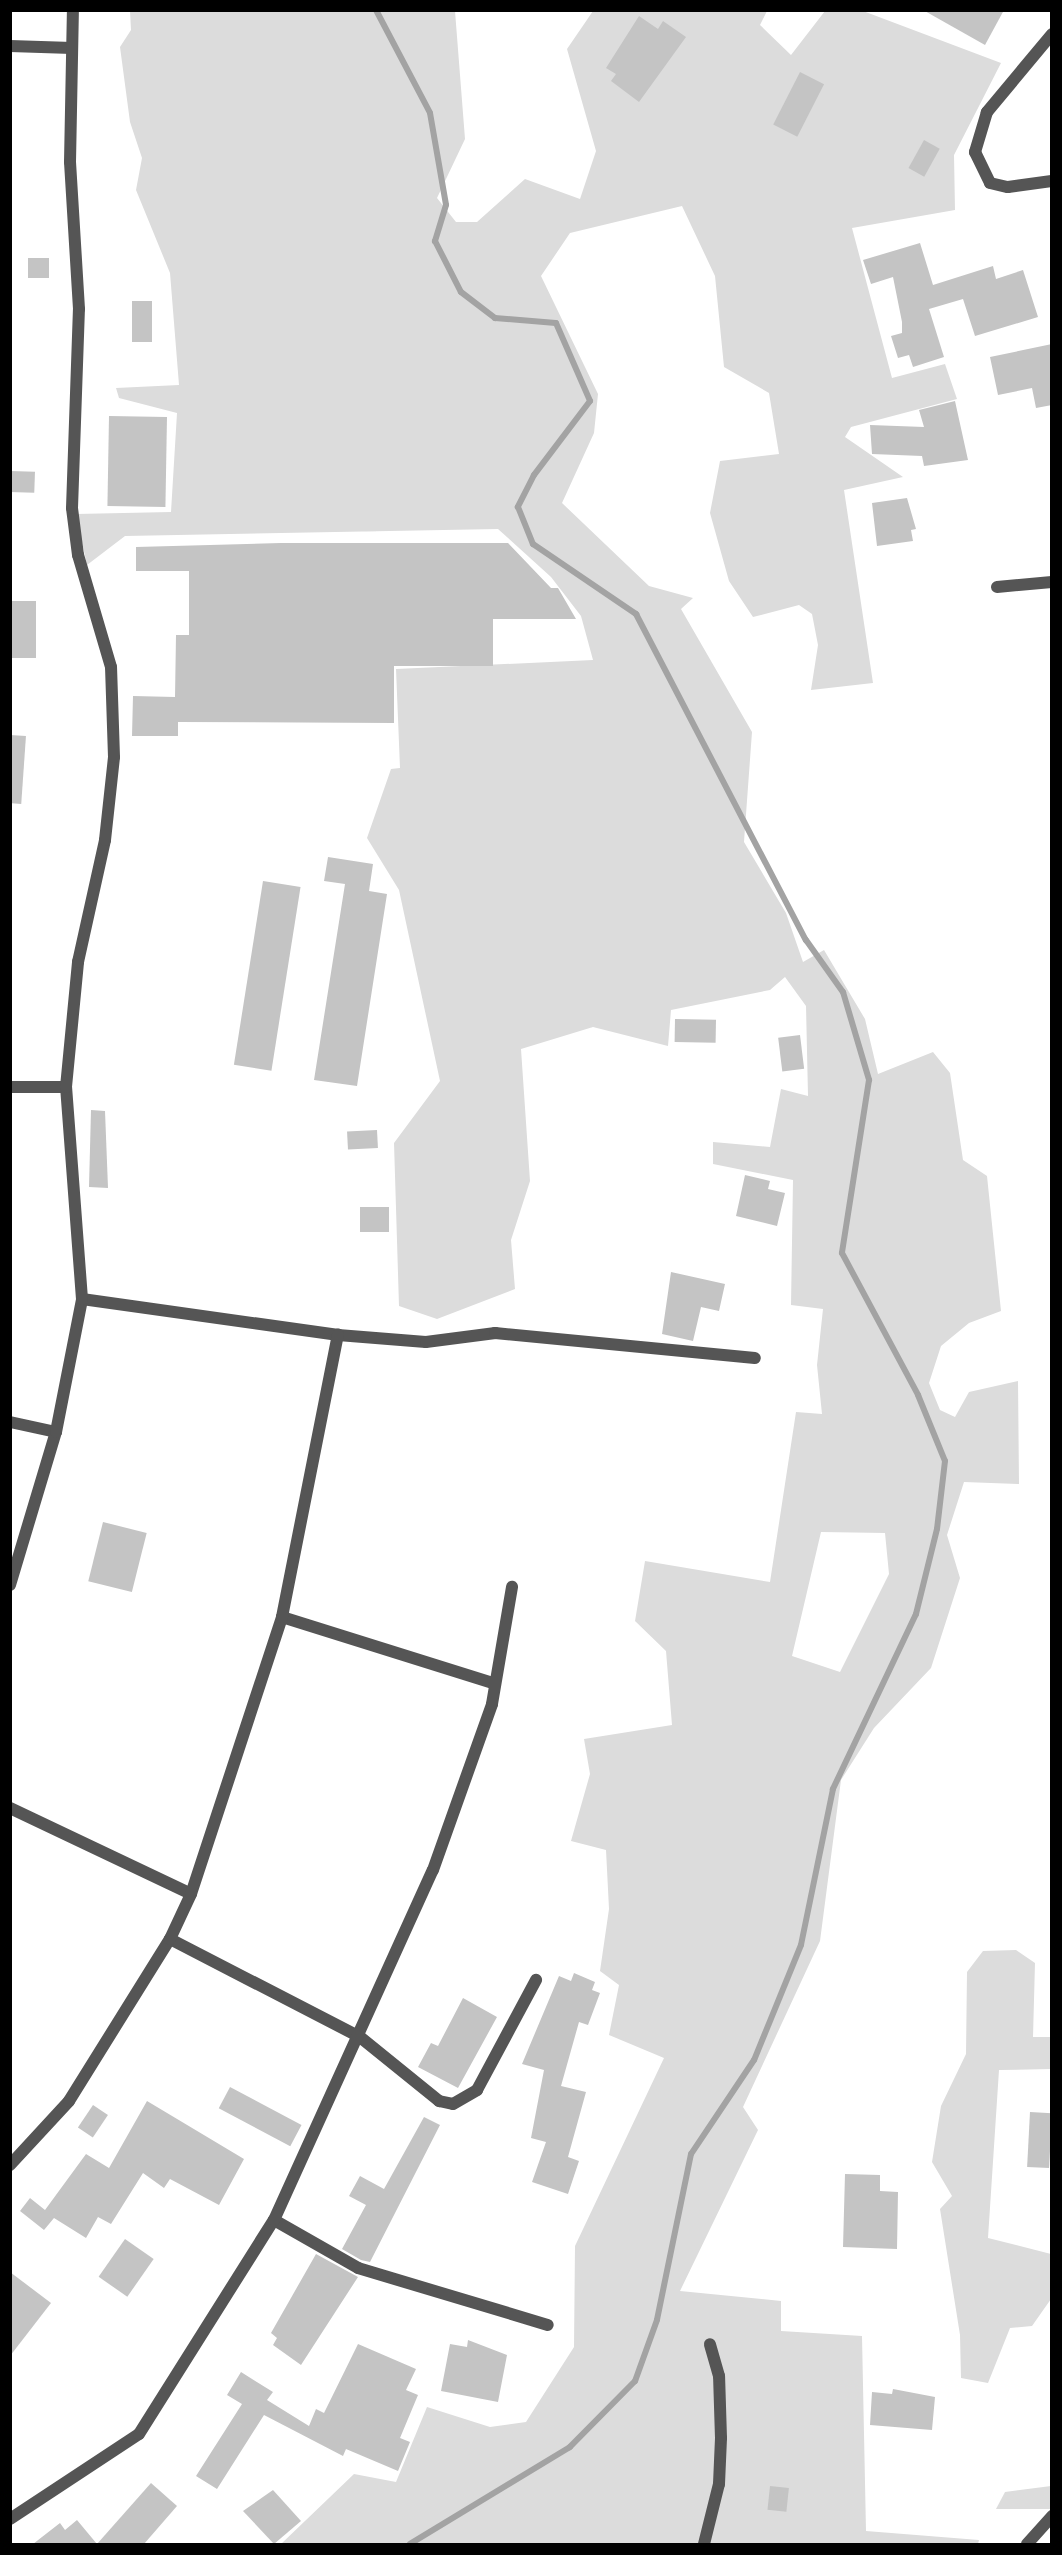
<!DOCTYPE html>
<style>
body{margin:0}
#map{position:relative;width:1062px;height:2555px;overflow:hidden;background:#fff;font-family:"Alegreya Sans",sans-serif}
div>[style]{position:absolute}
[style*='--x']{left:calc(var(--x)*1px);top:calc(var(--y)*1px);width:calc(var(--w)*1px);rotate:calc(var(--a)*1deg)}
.green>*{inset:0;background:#dcdcdc}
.stream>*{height:6px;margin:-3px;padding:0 3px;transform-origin:3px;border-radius:3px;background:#a3a3a3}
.building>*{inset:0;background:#c4c4c4;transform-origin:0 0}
.minor>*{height:12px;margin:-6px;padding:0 6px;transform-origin:6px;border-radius:6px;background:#555}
span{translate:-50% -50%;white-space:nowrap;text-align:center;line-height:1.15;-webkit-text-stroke:6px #fff;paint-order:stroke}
.frame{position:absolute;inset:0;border:12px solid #000;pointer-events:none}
</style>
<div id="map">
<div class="green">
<div style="clip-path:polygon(evenodd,130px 11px,455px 11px,465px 139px,437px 198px,456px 222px,477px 222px,525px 179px,580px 199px,596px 151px,567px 49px,593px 11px,767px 11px,760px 25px,791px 55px,825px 11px,863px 11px,1001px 63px,954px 155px,955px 210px,852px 228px,892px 378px,945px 364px,957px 399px,851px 427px,845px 437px,903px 477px,844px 490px,873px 683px,811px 690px,818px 645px,812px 614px,799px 605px,753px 617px,729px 581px,710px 513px,720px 461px,779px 454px,769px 393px,724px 367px,715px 276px,682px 206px,570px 233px,541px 276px,598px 394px,594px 433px,562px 503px,649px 586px,693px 598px,681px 609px,752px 732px,744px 842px,786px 913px,803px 962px,824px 950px,865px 1019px,878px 1074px,933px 1052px,950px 1073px,963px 1160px,987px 1176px,1001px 1311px,969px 1323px,941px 1346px,929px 1383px,940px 1410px,955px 1417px,969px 1392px,1018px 1381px,1019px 1484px,964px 1482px,947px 1535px,960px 1578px,931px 1668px,874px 1728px,841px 1780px,820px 1941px,743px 2107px,758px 2130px,680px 2291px,781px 2301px,781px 2331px,862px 2336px,866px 2531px,979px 2540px,978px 2544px,281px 2544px,354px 2474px,396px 2482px,427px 2407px,490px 2427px,526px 2422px,574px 2347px,575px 2246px,664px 2058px,609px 2035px,619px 1985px,600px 1971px,609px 1909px,606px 1850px,571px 1841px,590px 1774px,584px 1739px,672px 1725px,666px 1651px,635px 1621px,645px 1561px,770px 1582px,796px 1412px,822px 1414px,817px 1365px,823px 1309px,791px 1305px,793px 1180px,713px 1164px,713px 1142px,770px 1147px,781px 1089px,808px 1096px,806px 1006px,785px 977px,770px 990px,671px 1010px,668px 1046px,593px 1027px,521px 1049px,530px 1181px,511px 1240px,515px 1289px,437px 1319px,399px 1306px,394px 1143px,440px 1081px,399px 890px,367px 838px,391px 769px,400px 768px,396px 669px,593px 660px,581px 616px,551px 577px,498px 529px,125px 536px,87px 565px,76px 514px,171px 512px,177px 413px,119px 398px,116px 388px,179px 385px,170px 273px,136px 190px,142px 158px,130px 122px,120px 47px,131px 30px,130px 11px,821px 1532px,885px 1533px,889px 1574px,840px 1672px,792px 1656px,821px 1532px)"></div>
<div style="clip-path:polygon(1016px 1950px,1035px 1963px,1033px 2037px,1051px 2037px,1051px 2069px,999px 2070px,988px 2238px,1051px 2254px,1051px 2299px,1032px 2326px,1010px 2328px,988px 2383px,961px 2378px,960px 2335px,940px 2209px,952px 2196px,932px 2162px,941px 2106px,966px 2054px,967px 1972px,983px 1951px)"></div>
<div style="clip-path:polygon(1051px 2486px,1051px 2509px,996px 2509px,1005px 2492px)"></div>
</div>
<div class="stream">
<div style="--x:376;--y:10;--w:116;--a:62.3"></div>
<div style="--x:430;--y:113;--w:93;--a:80.1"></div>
<div style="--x:446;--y:205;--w:38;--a:107"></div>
<div style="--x:435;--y:241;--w:57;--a:63"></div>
<div style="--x:461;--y:292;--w:43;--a:37.4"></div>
<div style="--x:495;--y:318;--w:61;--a:4.7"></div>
<div style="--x:556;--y:323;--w:85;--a:66.4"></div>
<div style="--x:590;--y:401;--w:93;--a:127.1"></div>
<div style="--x:534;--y:475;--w:36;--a:117"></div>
<div style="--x:518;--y:507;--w:40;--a:68"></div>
<div style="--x:533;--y:544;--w:125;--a:34.2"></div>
<div style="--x:636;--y:614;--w:368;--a:62.5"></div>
<div style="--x:806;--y:940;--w:64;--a:54.6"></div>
<div style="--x:843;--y:992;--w:92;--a:73.5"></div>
<div style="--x:869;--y:1080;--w:175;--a:98.9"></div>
<div style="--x:842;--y:1253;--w:161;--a:61.8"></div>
<div style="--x:918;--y:1395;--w:71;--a:67.8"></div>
<div style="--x:945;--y:1461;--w:68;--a:96.7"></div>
<div style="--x:937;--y:1529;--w:88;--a:103.9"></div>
<div style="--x:916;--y:1614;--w:194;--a:115.4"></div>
<div style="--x:833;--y:1789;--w:159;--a:101.6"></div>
<div style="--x:801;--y:1945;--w:124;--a:112.2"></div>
<div style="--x:754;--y:2060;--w:113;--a:123.8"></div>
<div style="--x:691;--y:2154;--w:169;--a:101.6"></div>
<div style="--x:657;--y:2320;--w:65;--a:109.8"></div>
<div style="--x:635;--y:2381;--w:93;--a:134.6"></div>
<div style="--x:570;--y:2447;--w:187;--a:148.8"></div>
</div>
<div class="building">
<div style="clip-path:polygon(923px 10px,1004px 10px,985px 45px)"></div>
<div style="clip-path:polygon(639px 16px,658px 29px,663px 21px,686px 37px,639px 102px,611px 81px,616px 74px,606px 68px)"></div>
<div style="left:800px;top:72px;width:27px;height:59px;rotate:27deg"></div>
<div style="left:924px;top:140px;width:18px;height:32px;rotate:29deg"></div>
<div style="clip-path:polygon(920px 243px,933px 285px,993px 266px,996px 279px,1023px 270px,1038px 317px,975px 336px,963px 299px,929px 309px,944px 357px,913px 367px,909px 355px,898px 358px,891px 336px,902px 333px,902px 322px,893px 277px,871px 284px,863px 260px)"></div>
<div style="left:28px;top:258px;width:21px;height:20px"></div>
<div style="left:132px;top:301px;width:20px;height:41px"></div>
<div style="clip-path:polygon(1052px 344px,1052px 405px,1036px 408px,1032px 388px,998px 395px,990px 357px)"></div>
<div style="clip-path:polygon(955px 401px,968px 460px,924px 466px,922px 456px,872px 454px,870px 425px,924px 427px,919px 410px)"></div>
<div style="left:109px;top:416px;width:58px;height:90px;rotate:1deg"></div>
<div style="left:10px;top:471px;width:25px;height:21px;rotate:2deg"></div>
<div style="clip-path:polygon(907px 498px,916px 529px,911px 530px,913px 541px,877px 546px,872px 503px)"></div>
<div style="clip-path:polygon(281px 543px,508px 543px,551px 588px,558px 588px,576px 619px,493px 619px,493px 666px,394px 666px,394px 723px,178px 722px,178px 736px,132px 736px,133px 696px,175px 697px,176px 635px,189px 635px,189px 571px,136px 571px,136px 547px)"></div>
<div style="left:10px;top:601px;width:26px;height:57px"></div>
<div style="left:10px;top:735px;width:16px;height:68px;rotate:4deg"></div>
<div style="clip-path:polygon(328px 857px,373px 864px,369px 891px,387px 894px,357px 1086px,314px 1080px,345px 884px,324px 881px)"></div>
<div style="left:263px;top:881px;width:38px;height:186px;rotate:9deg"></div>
<div style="left:675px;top:1019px;width:41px;height:23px;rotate:1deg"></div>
<div style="left:800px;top:1035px;width:34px;height:22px;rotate:83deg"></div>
<div style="clip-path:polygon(91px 1110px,105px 1111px,108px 1188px,89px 1187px)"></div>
<div style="left:377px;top:1130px;width:18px;height:30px;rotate:87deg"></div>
<div style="clip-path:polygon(745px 1175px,770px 1181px,768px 1189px,785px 1193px,777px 1226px,736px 1216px)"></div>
<div style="left:360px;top:1207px;width:29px;height:25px"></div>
<div style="clip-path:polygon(671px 1272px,725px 1284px,719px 1311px,701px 1307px,693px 1341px,662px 1334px)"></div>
<div style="left:103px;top:1522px;width:45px;height:61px;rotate:14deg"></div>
<div style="clip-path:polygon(574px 1973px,595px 1982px,592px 1990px,600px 1993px,588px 2025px,579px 2022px,561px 2086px,586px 2092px,568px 2157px,579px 2161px,568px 2194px,532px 2182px,546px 2142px,531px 2138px,544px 2070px,522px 2064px,559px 1976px,571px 1981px)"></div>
<div style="clip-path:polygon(463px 1998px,497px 2017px,458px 2088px,418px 2067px,431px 2043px,438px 2046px)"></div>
<div style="left:230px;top:2087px;width:81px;height:24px;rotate:28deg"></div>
<div style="clip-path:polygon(147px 2101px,244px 2159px,219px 2205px,170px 2179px,164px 2188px,143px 2173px,111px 2224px,98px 2217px,86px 2238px,54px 2218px,44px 2230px,20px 2211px,30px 2198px,45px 2210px,86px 2154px,109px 2168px)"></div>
<div style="left:93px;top:2105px;width:18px;height:27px;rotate:34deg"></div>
<div style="left:1030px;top:2112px;width:22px;height:55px;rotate:3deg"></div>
<div style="clip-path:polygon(424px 2117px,440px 2125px,370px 2262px,361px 2260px,342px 2249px,366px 2205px,349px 2196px,360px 2176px,384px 2189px)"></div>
<div style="clip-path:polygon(845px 2174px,880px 2175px,880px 2191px,898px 2192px,897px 2249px,843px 2247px)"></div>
<div style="left:125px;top:2239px;width:35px;height:46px;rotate:35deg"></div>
<div style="clip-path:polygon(316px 2254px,358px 2277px,301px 2365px,273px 2345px,277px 2338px,271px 2333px)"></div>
<div style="clip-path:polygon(10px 2272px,51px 2303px,10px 2356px)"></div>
<div style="clip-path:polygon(468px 2340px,507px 2355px,498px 2402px,441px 2391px,450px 2344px,467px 2347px)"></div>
<div style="clip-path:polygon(358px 2344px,416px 2369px,406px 2390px,418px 2395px,400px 2438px,410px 2442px,398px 2471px,346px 2449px,343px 2456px,264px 2415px,217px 2489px,196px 2476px,242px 2404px,227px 2395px,241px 2372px,273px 2392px,267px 2400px,309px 2426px,316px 2409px,324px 2413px)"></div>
<div style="clip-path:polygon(893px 2389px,935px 2397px,932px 2430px,870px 2425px,872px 2392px,892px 2394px)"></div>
<div style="clip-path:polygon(151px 2483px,177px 2506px,144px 2544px,97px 2544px)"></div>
<div style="left:770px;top:2486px;width:19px;height:24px;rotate:6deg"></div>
<div style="clip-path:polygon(273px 2490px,301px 2521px,274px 2544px,243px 2511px)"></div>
<div style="clip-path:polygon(77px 2520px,97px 2544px,33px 2544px,60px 2523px,65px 2530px)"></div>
</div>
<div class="minor">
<div style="--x:1052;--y:34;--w:102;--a:129.8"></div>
<div style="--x:987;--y:112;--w:42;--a:106.7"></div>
<div style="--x:975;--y:152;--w:34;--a:64"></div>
<div style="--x:990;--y:183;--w:18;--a:13"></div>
<div style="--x:1008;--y:187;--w:44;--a:-7.8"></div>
<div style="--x:10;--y:46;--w:62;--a:1.8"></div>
<div style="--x:997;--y:587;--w:55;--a:-5.2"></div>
<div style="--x:10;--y:1087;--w:56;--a:0"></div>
<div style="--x:82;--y:1299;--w:259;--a:8"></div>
<div style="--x:338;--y:1335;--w:88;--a:4.5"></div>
<div style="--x:426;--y:1342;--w:70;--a:-7.4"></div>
<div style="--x:495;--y:1333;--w:261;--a:5.5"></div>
<div style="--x:10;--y:1422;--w:47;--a:12.3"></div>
<div style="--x:10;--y:1585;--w:160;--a:-73.3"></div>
<div style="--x:56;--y:1432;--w:136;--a:-78.9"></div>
<div style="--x:82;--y:1299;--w:213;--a:-94.3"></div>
<div style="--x:66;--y:1087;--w:126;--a:-84.5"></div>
<div style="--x:78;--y:962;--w:125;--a:-77.5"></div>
<div style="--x:105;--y:840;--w:83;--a:-83.8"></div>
<div style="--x:114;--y:757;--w:90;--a:-91.9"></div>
<div style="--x:111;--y:667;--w:117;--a:-106.4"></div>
<div style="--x:78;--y:555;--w:47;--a:-97.3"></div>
<div style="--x:72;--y:508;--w:199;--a:-88"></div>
<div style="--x:79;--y:309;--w:147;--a:-93.5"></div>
<div style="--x:70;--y:162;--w:152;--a:-88.9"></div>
<div style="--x:282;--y:1617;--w:220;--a:17.4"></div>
<div style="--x:10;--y:1808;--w:200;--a:25.4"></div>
<div style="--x:170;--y:1939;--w:214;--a:27.3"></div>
<div style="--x:360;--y:2037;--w:102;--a:39"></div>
<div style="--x:439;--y:2101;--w:14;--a:12"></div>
<div style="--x:453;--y:2104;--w:28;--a:-30"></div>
<div style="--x:477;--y:2090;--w:125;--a:-61.8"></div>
<div style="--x:10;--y:2165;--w:87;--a:-47.3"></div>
<div style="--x:69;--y:2101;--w:191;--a:-58.1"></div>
<div style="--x:170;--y:1939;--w:50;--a:-65"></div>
<div style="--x:191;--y:1894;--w:292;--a:-71.8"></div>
<div style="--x:282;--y:1617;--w:288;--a:-78.8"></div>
<div style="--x:274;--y:2220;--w:97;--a:29.7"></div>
<div style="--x:358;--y:2268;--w:198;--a:16.7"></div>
<div style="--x:10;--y:2519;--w:154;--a:-33.4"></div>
<div style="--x:139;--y:2434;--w:253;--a:-57.8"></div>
<div style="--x:274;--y:2220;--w:384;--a:-65.6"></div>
<div style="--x:433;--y:1870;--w:176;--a:-70.4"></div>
<div style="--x:492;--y:1704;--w:119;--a:-80.3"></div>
<div style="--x:704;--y:2544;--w:62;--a:-76"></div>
<div style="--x:719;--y:2484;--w:46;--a:-87.5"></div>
<div style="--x:721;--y:2438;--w:62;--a:-91.8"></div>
<div style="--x:719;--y:2376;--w:33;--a:-106"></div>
<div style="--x:1027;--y:2544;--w:38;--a:-48"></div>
</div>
<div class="frame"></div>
</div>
